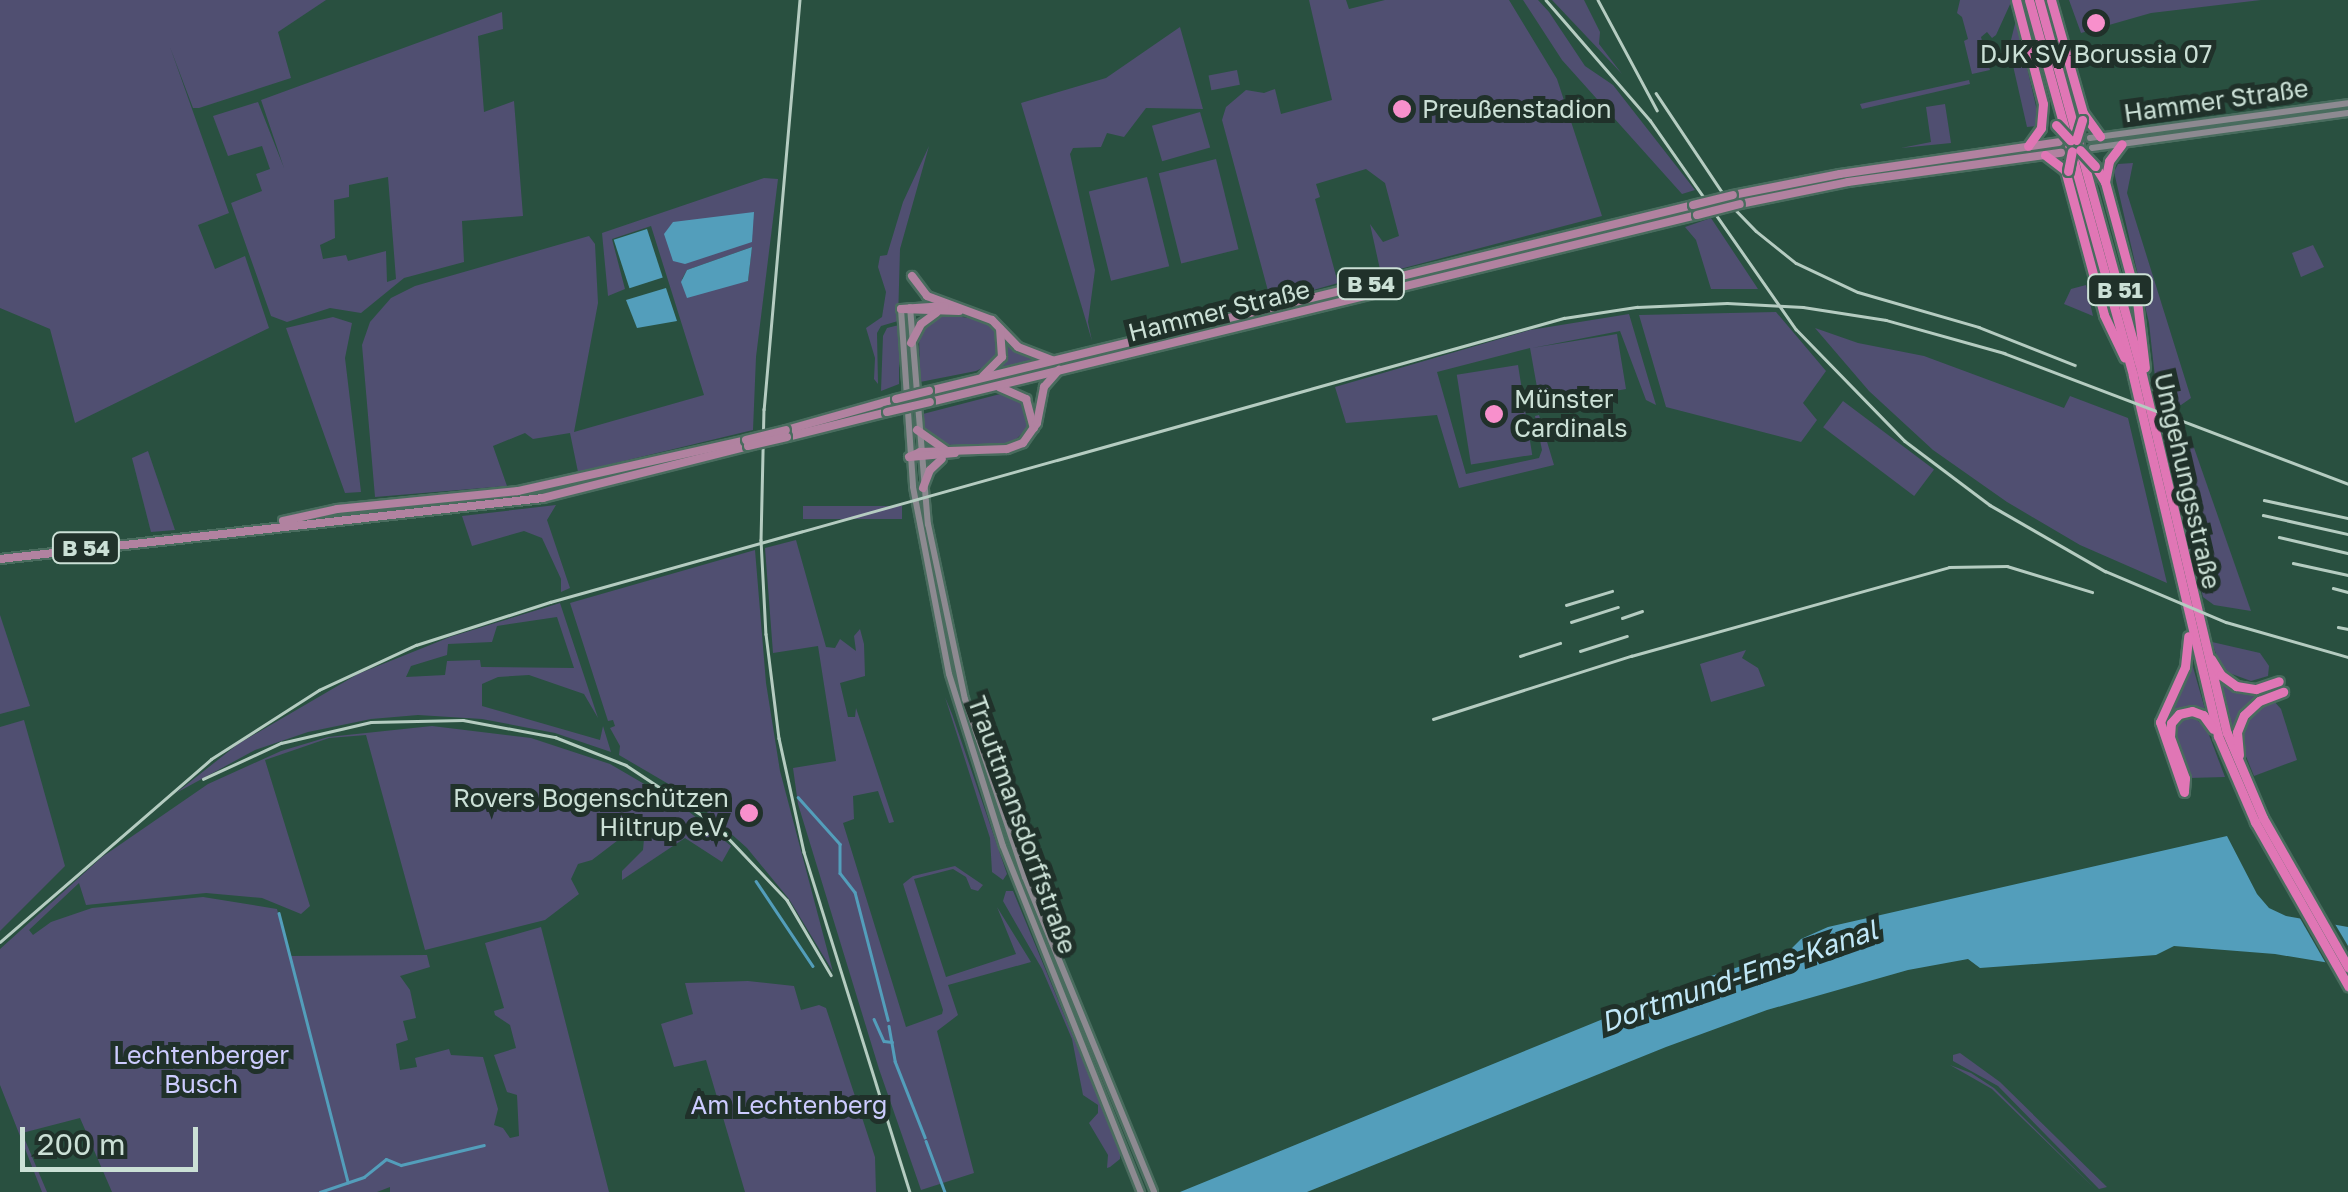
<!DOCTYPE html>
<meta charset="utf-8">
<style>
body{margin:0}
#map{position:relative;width:2348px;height:1192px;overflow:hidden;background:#295040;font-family:"Golos Text",sans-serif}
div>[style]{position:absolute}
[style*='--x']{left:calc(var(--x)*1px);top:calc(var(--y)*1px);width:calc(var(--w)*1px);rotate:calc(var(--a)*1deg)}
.green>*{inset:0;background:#504f71;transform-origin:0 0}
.water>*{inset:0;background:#539ebb;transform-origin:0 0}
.pier>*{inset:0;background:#295040}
.stream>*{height:2.5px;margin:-1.25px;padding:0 1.25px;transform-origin:1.25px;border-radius:1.25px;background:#539ebb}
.roads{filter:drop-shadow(2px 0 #496c5e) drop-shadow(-2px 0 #496c5e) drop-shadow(0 2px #496c5e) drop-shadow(0 -2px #496c5e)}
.secondary>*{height:6px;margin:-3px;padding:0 3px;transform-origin:3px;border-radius:3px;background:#8d8a91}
.primary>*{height:8px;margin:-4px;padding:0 4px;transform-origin:4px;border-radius:4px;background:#b182a0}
.highway>*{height:9px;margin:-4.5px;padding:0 4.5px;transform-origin:4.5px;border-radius:4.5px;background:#e076b5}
.rail>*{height:2.5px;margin:-1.25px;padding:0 1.25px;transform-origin:1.25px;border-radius:1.25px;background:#b5ccc1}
.bridges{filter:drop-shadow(2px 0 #496c5e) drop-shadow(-2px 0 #496c5e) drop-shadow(0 2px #496c5e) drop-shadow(0 -2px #496c5e)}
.primary-bridge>*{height:8px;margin:-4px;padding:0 4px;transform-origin:4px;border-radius:4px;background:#b182a0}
.highway-bridge>*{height:9px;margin:-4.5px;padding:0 4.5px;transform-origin:4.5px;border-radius:4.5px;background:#e076b5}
.dots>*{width:28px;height:28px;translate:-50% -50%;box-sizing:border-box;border:5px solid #20312a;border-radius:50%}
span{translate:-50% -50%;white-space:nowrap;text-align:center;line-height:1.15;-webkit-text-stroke:10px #20312a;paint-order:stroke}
.shield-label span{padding:2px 8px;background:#20312a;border:2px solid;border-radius:8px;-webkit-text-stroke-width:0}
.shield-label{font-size:22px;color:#cbe0d6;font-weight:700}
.poi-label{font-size:25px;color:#cbe0d6}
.left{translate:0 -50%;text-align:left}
.right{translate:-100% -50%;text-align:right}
.street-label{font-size:25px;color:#cbe0d6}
.park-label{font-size:25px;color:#cdccff}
.water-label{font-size:28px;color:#c1e8f8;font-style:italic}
.scale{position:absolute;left:20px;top:1127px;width:178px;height:45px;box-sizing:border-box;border:5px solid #cbe0d6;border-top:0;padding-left:12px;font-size:30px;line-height:35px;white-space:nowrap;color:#cbe0d6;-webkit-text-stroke:8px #20312a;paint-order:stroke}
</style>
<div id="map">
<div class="green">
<div style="clip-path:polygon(0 0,326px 0,278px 32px,291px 78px,199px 108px,193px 108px,170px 47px,229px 213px,198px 225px,215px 269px,245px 256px,269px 328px,75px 423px,50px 329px,0 308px)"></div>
<div style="clip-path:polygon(1309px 0,1346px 0,1349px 9px,1385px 0,1509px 0,1557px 79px,1602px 216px,1381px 274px,1370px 224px,1383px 242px,1399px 236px,1385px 183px,1366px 169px,1316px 184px,1320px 197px,1315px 199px,1338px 283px,1271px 302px,1222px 120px,1226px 107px,1246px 90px,1264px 93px,1275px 89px,1281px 114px,1332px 100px)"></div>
<div style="clip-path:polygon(1523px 0,1538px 0,1549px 12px,1585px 66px,1613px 85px,1695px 190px,1682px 194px,1562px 60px)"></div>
<div style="clip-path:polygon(1552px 0,1584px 0,1600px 32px,1599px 44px,1622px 74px)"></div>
<div style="clip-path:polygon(1960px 0,2012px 0,1996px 35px,1992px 38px,1987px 32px,1981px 37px,1990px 70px,1972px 74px,1964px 41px,1968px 39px,1962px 17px,1957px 13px)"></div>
<div style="clip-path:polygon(2069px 0,2261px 0,2151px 13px,2081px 33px)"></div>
<div style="clip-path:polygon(evenodd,502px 12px,503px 29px,478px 36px,484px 112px,514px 101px,523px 216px,462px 221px,464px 262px,404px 278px,361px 313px,330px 308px,287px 322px,271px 316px,231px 203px,262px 191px,256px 174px,270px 169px,262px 146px,228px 156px,213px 116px,258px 102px,284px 168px,261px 100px,502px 12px,388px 177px,396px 279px,387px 282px,386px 251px,348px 261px,346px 255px,323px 259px,320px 245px,335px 238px,334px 200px,349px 197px,349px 185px,388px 177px)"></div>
<div style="clip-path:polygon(2016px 20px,2038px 115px,2038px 126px,2027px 127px,2009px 48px)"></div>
<div style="clip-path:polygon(1180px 27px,1203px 109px,1146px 108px,1124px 137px,1107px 133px,1101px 147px,1073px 148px,1070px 154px,1095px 270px,1088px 322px,1092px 341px,1021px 103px,1106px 78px)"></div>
<div style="left:1237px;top:70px;width:15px;height:29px;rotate:79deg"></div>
<div style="clip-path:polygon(1969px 80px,1970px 84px,1862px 109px,1860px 104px)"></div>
<div style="clip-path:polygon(1945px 104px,1951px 143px,1901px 148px,1931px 142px,1926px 107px)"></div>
<div style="left:1200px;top:112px;width:37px;height:50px;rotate:74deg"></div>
<div style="clip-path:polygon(929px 146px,900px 249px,898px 321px,881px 326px,877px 333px,878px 384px,874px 379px,875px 358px,866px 328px,882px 317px,886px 292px,878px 267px,880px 256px,887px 255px,903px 202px)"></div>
<div style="left:1216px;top:159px;width:93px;height:59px;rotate:76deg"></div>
<div style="clip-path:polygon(2133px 163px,2127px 193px,2191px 398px,2181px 405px,2157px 396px,2149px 323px,2114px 172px,2118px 164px)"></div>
<div style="left:1147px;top:177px;width:92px;height:60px;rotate:76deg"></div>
<div style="clip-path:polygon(evenodd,764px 178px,778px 179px,756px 357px,753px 430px,578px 472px,570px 433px,533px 439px,525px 433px,493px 446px,507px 486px,375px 497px,362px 345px,370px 322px,391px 298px,415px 286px,589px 236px,595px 244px,598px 303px,574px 432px,704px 395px,651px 226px,612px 239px,625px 289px,608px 296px,602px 233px,764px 178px,752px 247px,748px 281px,727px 285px,682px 279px,687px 270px,752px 247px)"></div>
<div style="clip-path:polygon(1711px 218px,1758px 289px,1711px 289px,1696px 240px,1685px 227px)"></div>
<div style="clip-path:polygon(2313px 245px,2324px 267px,2301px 277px,2292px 253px)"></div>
<div style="clip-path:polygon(2086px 285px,2093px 316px,2064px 304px,2071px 289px)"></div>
<div style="clip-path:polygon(1776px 312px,1826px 371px,1803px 403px,1817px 420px,1801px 442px,1666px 407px,1639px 315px)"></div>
<div style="clip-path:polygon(1629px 314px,1656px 405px,1646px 400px,1620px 331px,1532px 348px,1617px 334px,1626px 389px,1540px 404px,1530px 348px,1437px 372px,1466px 474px,1539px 458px,1542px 450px,1535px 416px,1539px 415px,1554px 465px,1459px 488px,1437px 415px,1346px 423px,1335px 387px,1530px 330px)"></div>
<div style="clip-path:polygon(951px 315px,985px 321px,1018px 349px,1045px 359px,988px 373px,1000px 357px,995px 356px,990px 364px,976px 371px,920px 382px,919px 334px,932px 318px)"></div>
<div style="clip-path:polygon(333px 317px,352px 323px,345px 358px,361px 492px,345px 493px,286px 328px)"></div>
<div style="clip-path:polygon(899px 325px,899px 384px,881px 391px,883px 336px,887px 328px)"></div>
<div style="clip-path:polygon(1815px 328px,1858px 343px,1924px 356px,2064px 408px,2070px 396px,2128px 418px,2167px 583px,2080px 545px,2007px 502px,1933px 450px,1869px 391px)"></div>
<div style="left:1518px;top:365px;width:91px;height:62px;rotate:81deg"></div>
<div style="clip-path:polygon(1004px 393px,1026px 403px,1030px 426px,1011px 444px,959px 447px,935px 441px,923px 429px,919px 415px)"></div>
<div style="left:1843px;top:401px;width:114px;height:33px;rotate:37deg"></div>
<div style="clip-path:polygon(2165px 433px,2192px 442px,2251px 611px,2214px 605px,2203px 597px)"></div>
<div style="clip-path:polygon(148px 451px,175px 530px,151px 532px,132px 458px)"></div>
<div style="clip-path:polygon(556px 505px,547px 520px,570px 588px,561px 592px,561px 579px,542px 538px,524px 531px,472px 546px,462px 516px)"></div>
<div style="left:902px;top:506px;width:13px;height:99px;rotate:90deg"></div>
<div style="clip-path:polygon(796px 540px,826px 647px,835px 648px,840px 639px,856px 651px,854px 636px,860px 629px,864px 644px,865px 676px,840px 683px,848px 717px,855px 717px,856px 708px,894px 822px,889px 823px,878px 791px,853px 796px,854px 819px,843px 823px,906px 1027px,942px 1014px,943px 1010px,903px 884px,913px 876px,955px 866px,983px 885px,978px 891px,971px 889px,966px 877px,953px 869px,914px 879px,946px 977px,1016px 954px,997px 907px,1031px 962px,948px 985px,958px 1015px,937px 1031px,974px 1173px,921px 1190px,879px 1069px,798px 804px,793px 768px,836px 761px,818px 646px,773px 653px,765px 548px)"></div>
<div style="clip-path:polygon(755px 550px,766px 683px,780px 771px,833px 972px,789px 899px,747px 848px,689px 796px,619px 755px,620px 746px,610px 728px,615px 726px,613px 720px,608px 721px,570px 603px)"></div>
<div style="clip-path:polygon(evenodd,560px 603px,598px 718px,584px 694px,529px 675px,498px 677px,482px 684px,482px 706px,600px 740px,603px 726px,611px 752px,555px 733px,482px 719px,418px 715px,371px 719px,308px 732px,255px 750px,176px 793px,238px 744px,358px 674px,450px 637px,560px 603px,557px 617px,574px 668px,481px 667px,480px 660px,447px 661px,445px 675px,406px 677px,411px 666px,447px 655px,448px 644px,492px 642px,497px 626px,557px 617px)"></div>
<div style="clip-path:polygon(0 615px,30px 706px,0 714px)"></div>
<div style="clip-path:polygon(2212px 642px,2260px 653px,2269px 666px,2268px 676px,2251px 681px,2229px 673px,2218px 660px)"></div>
<div style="clip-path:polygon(1746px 650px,1742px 658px,1758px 668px,1765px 686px,1711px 702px,1700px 664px)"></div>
<div style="clip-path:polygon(2191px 660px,2206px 713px,2192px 708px,2166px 731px,2164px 722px)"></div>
<div style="clip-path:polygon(2218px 681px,2269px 689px,2242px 712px,2235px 736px)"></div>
<div style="clip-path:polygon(945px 697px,952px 714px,1007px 874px,1003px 880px,992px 872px,990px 838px)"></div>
<div style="clip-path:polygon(2273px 700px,2281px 709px,2297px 760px,2254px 776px,2243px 749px,2243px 727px,2259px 706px)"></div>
<div style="clip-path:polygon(2190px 715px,2206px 727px,2225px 777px,2189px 778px,2173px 733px,2178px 720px)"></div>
<div style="clip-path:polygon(24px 720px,65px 866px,0 931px,0 727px)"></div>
<div style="clip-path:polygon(432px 726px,531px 738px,610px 764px,682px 806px,731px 846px,722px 862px,685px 838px,622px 880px,622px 871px,643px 850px,644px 839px,630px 831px,592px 860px,578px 864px,571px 879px,579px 894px,545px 920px,425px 950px,366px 735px,329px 738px,265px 760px,310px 906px,301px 914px,262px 898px,206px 893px,86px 905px,79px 883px,29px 930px,33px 935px,51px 922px,92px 908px,203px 897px,277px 909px,290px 956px,427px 955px,430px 967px,400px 976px,410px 990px,416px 1018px,403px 1021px,408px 1040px,396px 1044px,400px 1070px,417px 1067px,415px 1058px,449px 1049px,451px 1055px,483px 1057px,498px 1109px,494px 1125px,503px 1128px,510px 1138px,519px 1136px,517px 1095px,507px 1092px,494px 1055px,516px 1048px,510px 1025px,495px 1015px,494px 1011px,504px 1008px,485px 943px,541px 927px,609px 1192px,390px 1192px,390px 1187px,377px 1192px,112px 1192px,80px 1118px,22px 1133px,47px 1192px,42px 1192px,0 1085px,0 949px,102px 857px,208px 784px,281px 751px,328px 737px)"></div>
<div style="clip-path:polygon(1006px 891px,1013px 891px,1120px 1150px,1120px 1159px,1110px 1167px,1107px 1168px,1108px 1155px,1089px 1123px,1098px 1113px,1098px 1105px,1083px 1095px,1072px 1039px,1042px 969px,1003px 901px)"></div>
<div style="clip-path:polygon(748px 981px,794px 986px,801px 1010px,819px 1005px,826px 1008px,875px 1157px,876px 1192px,745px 1192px,706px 1060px,674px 1067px,661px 1024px,693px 1014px,685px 983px)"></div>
<div style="clip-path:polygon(1960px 1053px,2000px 1082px,2107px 1187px,2099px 1189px,1998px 1086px,1953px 1061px,1953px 1055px)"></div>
<div style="clip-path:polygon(1950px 1065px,1971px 1073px,1994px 1088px,2096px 1190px,1992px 1089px)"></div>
</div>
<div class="water">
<div style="clip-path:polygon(754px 212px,752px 242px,685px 264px,673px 261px,664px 234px,673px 222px)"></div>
<div style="left:647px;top:229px;width:51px;height:35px;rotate:72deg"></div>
<div style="clip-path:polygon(752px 247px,748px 281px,687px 298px,681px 282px,687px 270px)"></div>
<div style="clip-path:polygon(666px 288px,677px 321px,637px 328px,626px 300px)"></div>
<div style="clip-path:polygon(2227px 836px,2257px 894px,2269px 908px,2286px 916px,2348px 927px,2348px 966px,2275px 954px,2174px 946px,2156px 955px,1980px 968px,1968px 959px,1908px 970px,1767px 1010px,1666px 1047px,1307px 1192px,1180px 1192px,1696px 981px,1790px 950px,1801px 939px,1828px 927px)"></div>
</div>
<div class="pier">
<div style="clip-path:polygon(2297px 913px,2332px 919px,2348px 946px,2348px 971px,2328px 967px)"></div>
</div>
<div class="stream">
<div style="--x:798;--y:797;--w:63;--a:48.2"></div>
<div style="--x:840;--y:844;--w:29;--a:90"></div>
<div style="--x:840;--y:873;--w:24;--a:52"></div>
<div style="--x:855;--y:892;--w:132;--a:75.5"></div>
<div style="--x:756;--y:881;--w:102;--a:56.2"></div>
<div style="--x:279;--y:913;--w:278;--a:75.6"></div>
<div style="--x:874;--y:1019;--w:24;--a:66"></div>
<div style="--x:884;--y:1041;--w:8;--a:7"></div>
<div style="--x:889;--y:1026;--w:36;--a:80"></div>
<div style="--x:895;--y:1061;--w:82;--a:68.5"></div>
<div style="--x:926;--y:1141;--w:54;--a:69.6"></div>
<div style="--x:320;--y:1192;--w:46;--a:-18.8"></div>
<div style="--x:364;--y:1177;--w:28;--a:-39"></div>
<div style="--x:386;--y:1159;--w:16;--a:22"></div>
<div style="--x:401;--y:1165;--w:85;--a:-13.5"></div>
</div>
<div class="roads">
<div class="secondary">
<div style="--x:2090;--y:138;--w:260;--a:-7.7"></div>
<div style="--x:2092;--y:148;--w:258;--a:-7.8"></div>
<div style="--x:910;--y:307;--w:218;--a:85.3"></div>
<div style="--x:928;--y:524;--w:179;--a:78.1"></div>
<div style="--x:965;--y:699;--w:188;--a:71.4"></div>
<div style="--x:1025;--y:877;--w:340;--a:67.7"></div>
<div style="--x:901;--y:309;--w:178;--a:86.1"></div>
<div style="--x:913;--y:487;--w:190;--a:79.1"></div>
<div style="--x:949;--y:674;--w:180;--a:72.6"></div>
<div style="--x:1003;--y:846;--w:373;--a:68.3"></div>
</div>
<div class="primary">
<div style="--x:1733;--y:195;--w:109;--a:-11.1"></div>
<div style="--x:1840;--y:174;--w:221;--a:-8.3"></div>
<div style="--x:1740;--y:204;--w:110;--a:-11.5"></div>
<div style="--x:1848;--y:182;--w:215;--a:-7.8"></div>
<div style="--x:912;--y:276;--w:25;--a:53"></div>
<div style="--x:927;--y:296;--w:69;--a:20.3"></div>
<div style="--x:992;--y:320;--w:37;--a:46"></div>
<div style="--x:1018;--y:347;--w:36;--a:21"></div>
<div style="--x:901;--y:309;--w:58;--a:2"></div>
<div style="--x:901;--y:309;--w:44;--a:-3.9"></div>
<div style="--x:911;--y:343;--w:21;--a:-62"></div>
<div style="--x:921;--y:324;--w:19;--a:-36"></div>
<div style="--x:983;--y:376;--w:27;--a:-45"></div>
<div style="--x:1002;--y:357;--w:28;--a:-94"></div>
<div style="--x:999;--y:387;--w:30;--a:24"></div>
<div style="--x:1026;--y:399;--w:30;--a:75"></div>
<div style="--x:929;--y:391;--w:786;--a:-13.68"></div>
<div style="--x:930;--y:402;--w:789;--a:-13.7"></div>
<div style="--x:786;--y:430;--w:114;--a:-15.7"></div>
<div style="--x:917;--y:430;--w:37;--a:35"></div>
<div style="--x:787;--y:437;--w:103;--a:-14"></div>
<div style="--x:909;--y:457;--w:12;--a:-24"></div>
<div style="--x:920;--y:452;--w:87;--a:-2"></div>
<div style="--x:1007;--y:449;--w:17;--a:-21"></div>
<div style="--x:1023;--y:443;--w:24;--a:-55"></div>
<div style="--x:1037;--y:423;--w:37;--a:-79"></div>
<div style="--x:1044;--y:387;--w:23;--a:-49"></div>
<div style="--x:910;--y:457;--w:45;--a:-5.1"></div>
<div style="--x:923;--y:488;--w:19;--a:-69"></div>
<div style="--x:930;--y:470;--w:16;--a:-43"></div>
<div style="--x:283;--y:521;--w:55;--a:-12.5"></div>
<div style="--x:337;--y:509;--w:182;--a:-5.7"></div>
<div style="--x:518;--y:491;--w:234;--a:-12.6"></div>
<div style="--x:0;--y:559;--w:546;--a:-6.41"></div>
<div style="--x:543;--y:498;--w:211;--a:-14.2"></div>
</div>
<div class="highway">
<div style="--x:2016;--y:0;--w:107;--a:75.4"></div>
<div style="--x:2043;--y:104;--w:24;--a:95"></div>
<div style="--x:2041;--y:128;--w:22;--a:126"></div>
<div style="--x:2029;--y:0;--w:390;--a:74.5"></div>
<div style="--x:2133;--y:376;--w:370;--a:76.7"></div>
<div style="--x:2218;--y:736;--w:94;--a:66.7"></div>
<div style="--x:2255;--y:822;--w:189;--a:60.4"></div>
<div style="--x:2039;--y:0;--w:376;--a:74.6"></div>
<div style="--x:2139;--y:362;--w:381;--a:76.7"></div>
<div style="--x:2227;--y:733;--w:92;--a:67"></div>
<div style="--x:2263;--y:818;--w:172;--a:60.3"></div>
<div style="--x:2051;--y:0;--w:117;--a:74.2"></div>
<div style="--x:2083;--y:113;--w:29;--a:54"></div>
<div style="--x:2045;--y:155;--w:25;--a:37"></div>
<div style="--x:2065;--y:170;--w:150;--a:74.9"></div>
<div style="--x:2104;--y:315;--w:47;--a:64.5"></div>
<div style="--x:2095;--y:166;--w:19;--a:58"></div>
<div style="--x:2105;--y:182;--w:123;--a:74.9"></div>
<div style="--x:2137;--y:301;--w:67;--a:83.2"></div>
<div style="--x:2105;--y:182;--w:21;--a:-79"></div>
<div style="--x:2109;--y:161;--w:21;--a:-53"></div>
<div style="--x:2211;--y:659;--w:19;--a:58"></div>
<div style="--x:2221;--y:675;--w:19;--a:36"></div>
<div style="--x:2236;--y:686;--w:20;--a:9"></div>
<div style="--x:2256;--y:689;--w:24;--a:-19"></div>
<div style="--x:2239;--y:755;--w:23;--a:-95"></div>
<div style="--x:2237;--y:732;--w:18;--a:-68"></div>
<div style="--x:2244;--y:715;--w:21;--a:-43"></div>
<div style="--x:2259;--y:701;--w:26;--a:-21"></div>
<div style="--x:2184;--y:790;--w:12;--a:-85"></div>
<div style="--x:2185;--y:778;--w:44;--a:-110.1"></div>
<div style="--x:2170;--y:737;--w:14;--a:-86"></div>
<div style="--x:2171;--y:723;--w:12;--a:-48"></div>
<div style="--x:2179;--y:714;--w:13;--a:-13"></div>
<div style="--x:2192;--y:711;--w:12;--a:20"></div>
<div style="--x:2203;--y:715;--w:17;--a:54"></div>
<div style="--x:2184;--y:792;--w:74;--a:-108.9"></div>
<div style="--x:2160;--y:722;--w:60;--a:-65.6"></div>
<div style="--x:2185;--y:667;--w:31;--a:-84"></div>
</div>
</div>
<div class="rail">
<div style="--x:800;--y:0;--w:411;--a:95"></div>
<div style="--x:764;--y:409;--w:131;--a:91.3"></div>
<div style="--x:761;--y:540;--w:94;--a:87"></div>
<div style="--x:766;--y:634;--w:105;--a:82.9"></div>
<div style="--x:779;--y:738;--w:117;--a:77.6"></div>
<div style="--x:804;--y:852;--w:356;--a:72.7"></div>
<div style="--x:1546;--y:0;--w:159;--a:49.1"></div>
<div style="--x:1650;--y:120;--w:255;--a:55.1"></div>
<div style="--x:1796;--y:329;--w:156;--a:45.8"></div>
<div style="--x:1905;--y:441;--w:106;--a:37"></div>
<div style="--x:1990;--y:505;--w:133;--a:29.9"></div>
<div style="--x:2105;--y:571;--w:131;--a:22.9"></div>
<div style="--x:2226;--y:622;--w:127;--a:16"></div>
<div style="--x:1598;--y:0;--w:125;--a:61.8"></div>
<div style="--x:1656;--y:93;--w:133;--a:56.3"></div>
<div style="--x:1730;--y:204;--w:37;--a:46"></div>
<div style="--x:1756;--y:231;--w:51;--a:38.7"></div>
<div style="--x:1796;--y:263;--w:68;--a:25.1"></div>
<div style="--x:1858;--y:292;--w:126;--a:16.1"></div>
<div style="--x:1979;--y:327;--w:103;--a:21.6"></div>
<div style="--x:2264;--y:500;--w:86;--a:12.1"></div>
<div style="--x:2263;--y:515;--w:87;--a:12.6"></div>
<div style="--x:2279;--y:537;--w:71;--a:13.1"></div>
<div style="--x:2293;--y:563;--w:56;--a:12.3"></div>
<div style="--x:2333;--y:588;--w:16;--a:15"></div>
<div style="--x:1566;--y:605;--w:48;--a:-16.9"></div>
<div style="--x:1622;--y:618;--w:21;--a:-19"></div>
<div style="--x:1571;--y:622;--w:49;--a:-17.7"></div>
<div style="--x:2338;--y:627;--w:10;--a:11"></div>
<div style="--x:1580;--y:651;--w:49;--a:-17.7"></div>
<div style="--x:1520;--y:656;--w:42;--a:-18"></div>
<div style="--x:1433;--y:719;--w:208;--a:-17.7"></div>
<div style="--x:1631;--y:656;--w:330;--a:-15.6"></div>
<div style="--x:1949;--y:567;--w:58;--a:-1"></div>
<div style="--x:2007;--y:566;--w:89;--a:17"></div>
<div style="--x:203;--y:779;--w:86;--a:-24.8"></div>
<div style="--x:281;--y:743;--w:92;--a:-13.1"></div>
<div style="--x:371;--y:722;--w:92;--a:-1.2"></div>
<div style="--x:463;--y:720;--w:94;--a:10.5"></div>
<div style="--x:555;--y:737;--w:76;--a:21.5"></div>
<div style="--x:626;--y:765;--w:107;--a:33.5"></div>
<div style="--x:715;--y:824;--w:105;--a:46.5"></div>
<div style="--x:787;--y:900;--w:87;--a:59.6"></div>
<div style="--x:0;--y:942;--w:279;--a:-40.9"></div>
<div style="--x:211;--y:759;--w:128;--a:-32.6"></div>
<div style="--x:319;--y:690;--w:107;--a:-24.9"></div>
<div style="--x:416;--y:645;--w:141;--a:-17.8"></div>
<div style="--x:550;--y:602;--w:1053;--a:-15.65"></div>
<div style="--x:1564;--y:318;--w:74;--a:-8.6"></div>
<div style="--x:1637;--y:307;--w:90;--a:-2.5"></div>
<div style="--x:1727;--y:303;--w:76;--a:3"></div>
<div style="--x:1803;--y:307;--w:84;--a:8.9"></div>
<div style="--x:1886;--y:320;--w:123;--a:15.6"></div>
<div style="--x:2004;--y:353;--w:368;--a:20.8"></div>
</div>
<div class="bridges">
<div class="primary-bridge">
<div style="--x:1693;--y:205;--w:41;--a:-14"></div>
<div style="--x:1697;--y:215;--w:44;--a:-14.3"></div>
<div style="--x:896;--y:399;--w:34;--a:-14"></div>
<div style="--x:887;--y:412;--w:44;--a:-13.1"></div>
<div style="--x:746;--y:440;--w:41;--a:-14"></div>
<div style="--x:748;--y:446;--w:40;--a:-13"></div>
</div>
<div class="highway-bridge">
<div style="--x:2056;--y:125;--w:21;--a:47"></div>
<div style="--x:2076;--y:140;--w:21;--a:-73"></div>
<div style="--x:2080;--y:150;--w:22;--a:47"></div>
<div style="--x:2068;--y:171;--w:20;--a:-79"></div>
</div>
</div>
<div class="dots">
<div style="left:2096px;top:23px;background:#f890cc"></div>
<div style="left:1402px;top:109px;background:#f890cc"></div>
<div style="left:1494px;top:414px;background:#f890cc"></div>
<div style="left:749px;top:813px;background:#f890cc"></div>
</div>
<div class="shield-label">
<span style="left:1371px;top:284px">B 54</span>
<span style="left:2120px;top:290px">B 51</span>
<span style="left:86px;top:548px">B 54</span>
</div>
<div class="poi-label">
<span style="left:2096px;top:54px">DJK SV Borussia 07</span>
<span class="left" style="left:1422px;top:109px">Preußenstadion</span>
<span class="left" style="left:1514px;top:414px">Münster<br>Cardinals</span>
<span class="right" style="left:729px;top:813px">Rovers Bogenschützen<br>Hiltrup e.V.</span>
</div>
<div class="street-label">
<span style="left:2216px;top:101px;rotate:-8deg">Hammer Straße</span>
<span style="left:1219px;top:311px;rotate:-14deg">Hammer Straße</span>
<span style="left:2187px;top:481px;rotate:77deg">Umgehungsstraße</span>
<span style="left:1022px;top:825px;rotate:70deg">Trauttmansdorffstraße</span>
</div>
<div class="park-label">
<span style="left:201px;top:1070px">Lechtenberger<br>Busch</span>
<span style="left:789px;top:1105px">Am Lechtenberg</span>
</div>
<div class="water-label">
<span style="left:1739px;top:976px;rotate:-19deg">Dortmund-Ems-Kanal</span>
</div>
<div class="scale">200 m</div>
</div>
